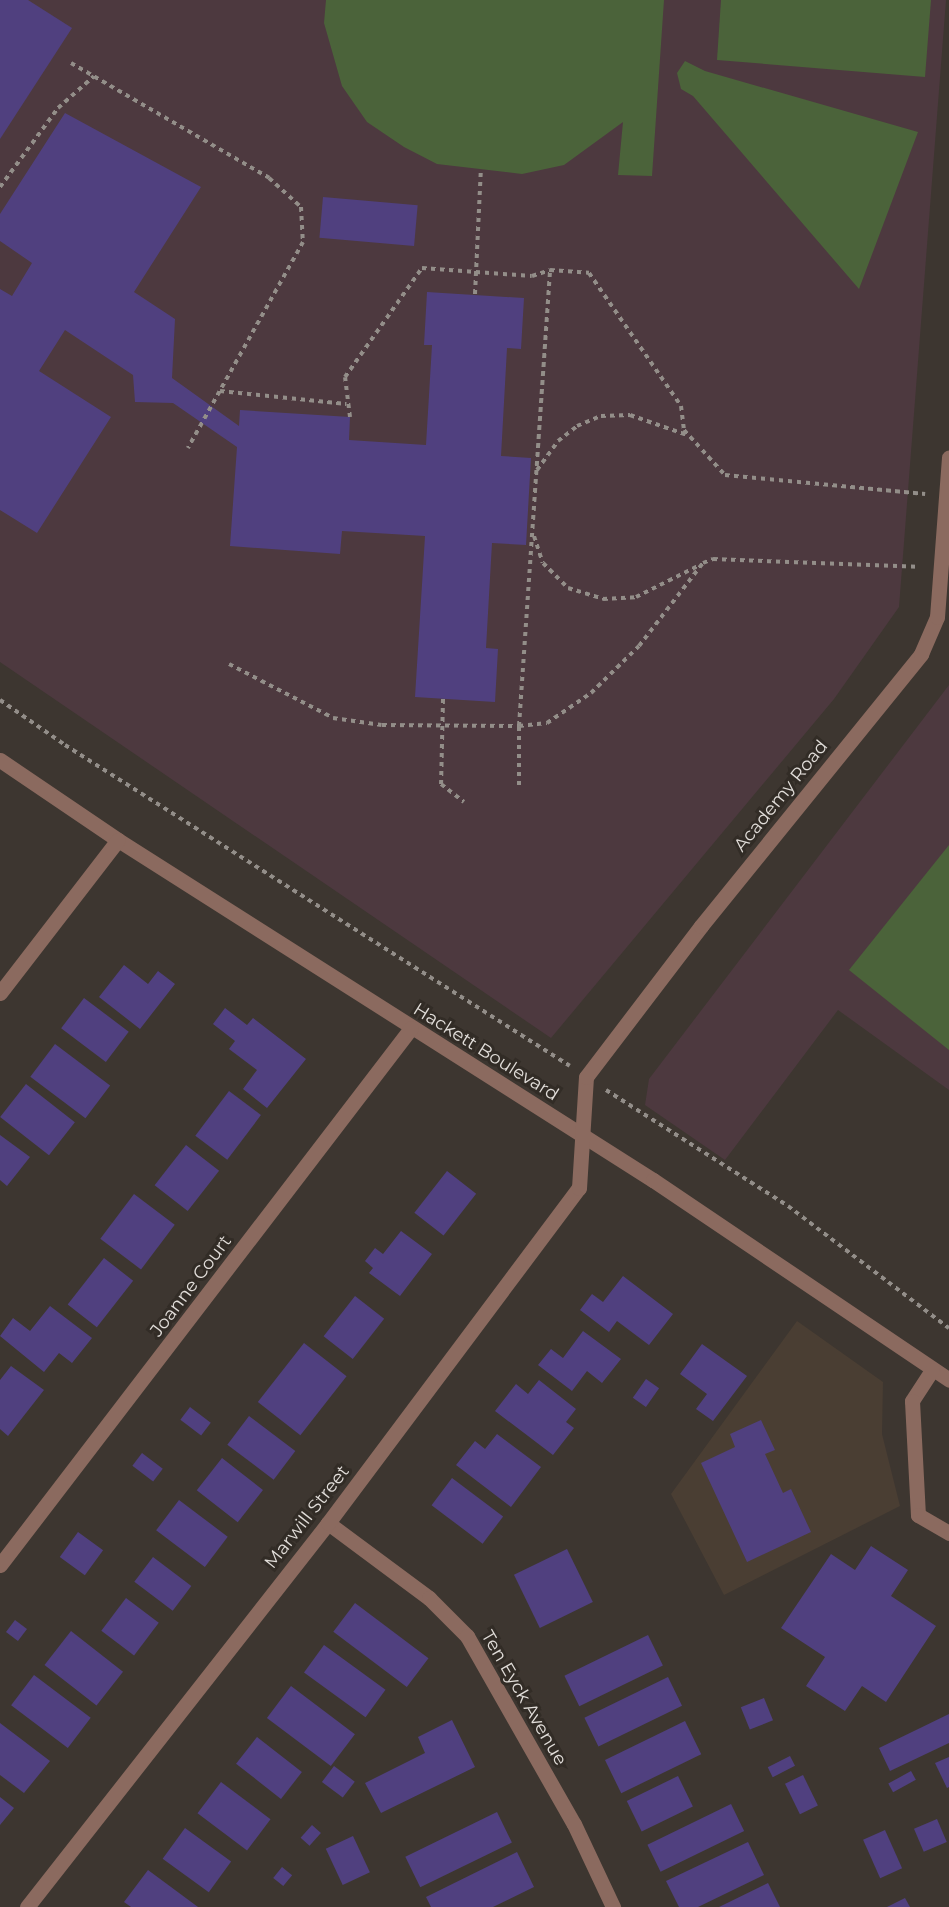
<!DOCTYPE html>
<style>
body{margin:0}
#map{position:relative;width:949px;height:1907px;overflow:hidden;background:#3d3630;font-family:Montserrat,sans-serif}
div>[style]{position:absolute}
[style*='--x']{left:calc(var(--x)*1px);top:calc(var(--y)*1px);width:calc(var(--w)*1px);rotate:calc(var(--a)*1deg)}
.built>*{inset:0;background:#4a3e33}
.education>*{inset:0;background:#4d393f}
.green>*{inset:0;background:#4b633a}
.building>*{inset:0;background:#50407f;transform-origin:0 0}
.path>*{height:4px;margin-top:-2px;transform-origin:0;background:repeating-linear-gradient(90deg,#938e89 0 4.5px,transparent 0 9px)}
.minor>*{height:15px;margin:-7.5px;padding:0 7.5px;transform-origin:7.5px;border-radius:7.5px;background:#8b6a5f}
span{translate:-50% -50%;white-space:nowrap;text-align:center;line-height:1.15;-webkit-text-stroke:6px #322c26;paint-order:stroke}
.street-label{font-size:18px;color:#e2deda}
</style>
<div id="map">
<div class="built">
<div style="clip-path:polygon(797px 1321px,883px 1382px,882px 1434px,900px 1506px,724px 1595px,671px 1494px)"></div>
</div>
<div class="education">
<div style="clip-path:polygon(0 0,946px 0,899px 607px,834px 699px,551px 1038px,0 662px)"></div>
<div style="clip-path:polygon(949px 685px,949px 1090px,838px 1010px,725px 1160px,645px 1105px,649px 1079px)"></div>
</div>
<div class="green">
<div style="clip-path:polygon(326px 0,664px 0,652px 176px,618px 175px,623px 122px,564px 165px,522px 174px,437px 164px,404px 147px,367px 122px,342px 86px,324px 23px)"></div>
<div style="clip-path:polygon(721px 0,931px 0,925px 77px,717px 60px)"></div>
<div style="clip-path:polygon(685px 61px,705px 71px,918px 132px,859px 289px,693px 96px,681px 89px,677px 73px)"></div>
<div style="clip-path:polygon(949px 845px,949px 1050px,849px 970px)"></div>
</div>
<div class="building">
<div style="clip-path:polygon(0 0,28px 0,72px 28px,0 139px)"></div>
<div style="clip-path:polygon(65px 113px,201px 187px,134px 292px,175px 319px,172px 378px,239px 426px,240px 410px,350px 417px,349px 440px,426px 445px,432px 345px,424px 345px,427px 292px,524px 298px,521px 349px,507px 348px,501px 456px,531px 458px,526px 545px,492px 543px,486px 648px,498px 649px,495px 702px,415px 697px,425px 536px,342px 531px,340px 554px,230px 546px,237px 447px,173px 403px,135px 402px,133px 375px,65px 330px,39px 371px,111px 417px,37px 533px,0 510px,0 289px,12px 296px,32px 263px,0 241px,0 214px)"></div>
<div style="left:323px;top:197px;width:95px;height:41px;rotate:5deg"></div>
<div style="clip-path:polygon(124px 965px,148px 984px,158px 971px,175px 984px,140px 1029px,99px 997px)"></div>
<div style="left:84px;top:998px;width:56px;height:38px;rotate:37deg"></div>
<div style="clip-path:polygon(225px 1008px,247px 1025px,253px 1018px,306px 1059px,267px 1108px,243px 1089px,257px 1070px,229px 1049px,235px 1041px,213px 1024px)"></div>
<div style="left:55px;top:1044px;width:69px;height:41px;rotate:37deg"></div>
<div style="left:26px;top:1084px;width:62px;height:42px;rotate:38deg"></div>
<div style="left:229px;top:1091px;width:40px;height:56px;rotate:37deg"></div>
<div style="clip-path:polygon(0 1135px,30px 1157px,7px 1186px,0 1180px)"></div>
<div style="left:186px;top:1145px;width:42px;height:51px;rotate:38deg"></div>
<div style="left:447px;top:1171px;width:37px;height:53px;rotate:38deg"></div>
<div style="left:134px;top:1194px;width:51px;height:56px;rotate:37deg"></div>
<div style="clip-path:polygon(401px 1231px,432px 1254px,400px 1296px,369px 1273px,373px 1268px,365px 1261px,375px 1248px,383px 1254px)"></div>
<div style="left:104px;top:1258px;width:37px;height:59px;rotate:38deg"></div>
<div style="clip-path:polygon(623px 1276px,673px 1314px,649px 1345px,617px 1321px,609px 1332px,580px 1310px,592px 1294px,603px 1302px)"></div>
<div style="left:355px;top:1296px;width:37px;height:51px;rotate:38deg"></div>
<div style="clip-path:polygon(50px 1306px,92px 1338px,72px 1363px,59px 1353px,44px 1372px,0 1336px,13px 1318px,30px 1331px)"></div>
<div style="clip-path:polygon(583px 1331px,621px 1359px,602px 1383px,587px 1371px,572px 1391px,538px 1365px,551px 1349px,563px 1358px)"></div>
<div style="left:304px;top:1343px;width:54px;height:75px;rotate:38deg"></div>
<div style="clip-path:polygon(702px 1344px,747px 1376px,713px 1421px,696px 1409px,707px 1394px,680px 1374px)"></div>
<div style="clip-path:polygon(11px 1366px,44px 1390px,8px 1436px,0 1429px,0 1380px)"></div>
<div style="left:646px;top:1379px;width:16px;height:23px;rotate:35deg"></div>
<div style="clip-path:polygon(539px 1380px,576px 1409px,566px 1422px,574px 1428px,553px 1455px,495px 1411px,516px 1384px,528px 1394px)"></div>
<div style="left:190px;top:1407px;width:26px;height:16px;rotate:37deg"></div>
<div style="left:249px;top:1416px;width:58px;height:36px;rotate:37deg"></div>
<div style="clip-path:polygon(761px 1420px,775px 1450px,765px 1454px,783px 1493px,791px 1489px,811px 1532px,747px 1562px,701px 1463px,735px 1447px,730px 1434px)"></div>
<div style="clip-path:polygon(497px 1434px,541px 1467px,511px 1507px,456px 1465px,475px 1441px,485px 1449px)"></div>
<div style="left:142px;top:1453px;width:26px;height:16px;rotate:37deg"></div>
<div style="left:222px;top:1458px;width:52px;height:41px;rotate:38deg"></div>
<div style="left:452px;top:1478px;width:64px;height:34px;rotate:37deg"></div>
<div style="left:179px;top:1500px;width:61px;height:38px;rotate:37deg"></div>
<div style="left:78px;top:1532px;width:31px;height:31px;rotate:36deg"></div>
<div style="clip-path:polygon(871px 1546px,908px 1570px,891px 1596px,936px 1626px,886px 1702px,862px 1686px,845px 1711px,806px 1686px,825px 1657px,781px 1628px,831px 1554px,855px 1570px)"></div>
<div style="left:567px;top:1549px;width:59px;height:59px;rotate:64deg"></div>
<div style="left:153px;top:1557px;width:48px;height:31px;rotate:37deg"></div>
<div style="left:126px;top:1598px;width:41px;height:41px;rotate:37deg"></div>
<div style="left:355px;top:1603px;width:92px;height:36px;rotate:37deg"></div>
<div style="left:15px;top:1620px;width:15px;height:15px;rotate:37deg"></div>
<div style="left:71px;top:1631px;width:66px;height:43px;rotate:38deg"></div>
<div style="left:648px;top:1635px;width:34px;height:93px;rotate:64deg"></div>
<div style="left:324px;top:1645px;width:76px;height:34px;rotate:36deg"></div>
<div style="left:34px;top:1675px;width:71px;height:38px;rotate:37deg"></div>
<div style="left:668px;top:1677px;width:32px;height:93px;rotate:64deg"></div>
<div style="left:291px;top:1686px;width:80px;height:40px;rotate:37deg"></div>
<div style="left:764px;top:1698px;width:24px;height:25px;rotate:68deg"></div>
<div style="clip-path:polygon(949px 1714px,949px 1743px,890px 1771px,879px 1748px)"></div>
<div style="clip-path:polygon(452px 1720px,475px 1767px,381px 1813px,365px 1783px,425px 1753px,418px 1737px)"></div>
<div style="left:685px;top:1721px;width:37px;height:89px;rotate:64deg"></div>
<div style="clip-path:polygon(0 1723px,50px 1761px,24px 1793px,0 1775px)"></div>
<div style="left:257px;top:1737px;width:57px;height:34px;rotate:38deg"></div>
<div style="left:790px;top:1756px;width:11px;height:25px;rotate:63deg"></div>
<div style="clip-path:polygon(949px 1757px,949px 1787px,947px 1788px,935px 1763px)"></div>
<div style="left:334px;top:1766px;width:26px;height:20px;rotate:37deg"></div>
<div style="left:911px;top:1771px;width:10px;height:26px;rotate:61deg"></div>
<div style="left:803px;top:1775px;width:34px;height:20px;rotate:64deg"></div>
<div style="left:678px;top:1776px;width:34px;height:57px;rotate:64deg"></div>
<div style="left:221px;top:1782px;width:62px;height:39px;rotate:37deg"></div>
<div style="clip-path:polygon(0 1797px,14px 1808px,0 1825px)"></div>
<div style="left:731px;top:1804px;width:30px;height:93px;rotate:64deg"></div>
<div style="left:497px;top:1812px;width:34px;height:102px;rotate:64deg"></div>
<div style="left:937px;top:1819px;width:25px;height:25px;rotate:67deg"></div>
<div style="left:312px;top:1825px;width:12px;height:17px;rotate:42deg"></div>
<div style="left:185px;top:1828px;width:57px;height:38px;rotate:36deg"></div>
<div style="left:885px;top:1830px;width:42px;height:24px;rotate:66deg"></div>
<div style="left:353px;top:1836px;width:40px;height:30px;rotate:65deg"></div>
<div style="clip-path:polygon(748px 1842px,764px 1875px,698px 1907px,679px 1907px,666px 1881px)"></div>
<div style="clip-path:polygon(517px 1852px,534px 1887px,493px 1907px,431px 1907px,426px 1897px)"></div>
<div style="left:282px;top:1867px;width:13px;height:14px;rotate:39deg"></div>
<div style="clip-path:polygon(148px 1870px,198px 1907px,131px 1907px,124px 1902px)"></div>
<div style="clip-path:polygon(768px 1883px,780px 1907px,719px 1907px)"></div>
<div style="clip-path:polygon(905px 1898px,910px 1907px,887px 1907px)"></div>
</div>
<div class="path">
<div style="--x:71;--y:63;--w:229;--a:30.1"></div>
<div style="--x:269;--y:178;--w:43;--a:42.2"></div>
<div style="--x:301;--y:207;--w:35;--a:87"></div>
<div style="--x:303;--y:242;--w:236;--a:119.2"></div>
<div style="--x:0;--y:187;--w:98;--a:-53.7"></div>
<div style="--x:58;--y:108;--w:48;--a:-41.6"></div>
<div style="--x:475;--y:294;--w:125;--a:-87.3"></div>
<div style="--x:220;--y:391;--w:127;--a:5.9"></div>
<div style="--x:350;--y:417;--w:40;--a:-97.1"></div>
<div style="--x:345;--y:377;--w:133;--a:-54.8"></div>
<div style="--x:422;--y:268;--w:110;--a:4.2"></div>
<div style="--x:532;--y:276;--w:19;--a:-18"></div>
<div style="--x:537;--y:470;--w:36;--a:-54"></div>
<div style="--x:558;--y:441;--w:24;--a:-38"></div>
<div style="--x:577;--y:426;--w:26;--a:-23"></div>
<div style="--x:601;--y:416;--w:29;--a:-2"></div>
<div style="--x:630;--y:415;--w:60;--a:19.3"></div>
<div style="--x:534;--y:536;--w:28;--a:72"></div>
<div style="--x:543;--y:563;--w:35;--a:45"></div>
<div style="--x:568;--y:588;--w:37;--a:17"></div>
<div style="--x:603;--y:599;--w:33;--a:-3"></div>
<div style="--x:636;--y:597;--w:72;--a:-26.6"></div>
<div style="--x:229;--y:664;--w:117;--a:27.4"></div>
<div style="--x:333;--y:718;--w:49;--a:8.1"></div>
<div style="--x:382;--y:725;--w:137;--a:0.4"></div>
<div style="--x:519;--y:726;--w:457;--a:-86.1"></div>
<div style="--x:550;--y:270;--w:39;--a:4"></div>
<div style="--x:589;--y:273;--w:162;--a:55.3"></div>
<div style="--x:681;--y:406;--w:24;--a:83"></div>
<div style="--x:684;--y:430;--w:61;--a:47.7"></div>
<div style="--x:725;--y:475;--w:201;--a:5.4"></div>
<div style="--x:443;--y:699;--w:85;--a:91.3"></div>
<div style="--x:441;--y:784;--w:29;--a:38"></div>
<div style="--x:0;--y:700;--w:79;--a:34.7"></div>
<div style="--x:65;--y:745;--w:598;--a:32.44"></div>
<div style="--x:519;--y:785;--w:59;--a:-90"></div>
<div style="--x:519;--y:726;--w:28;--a:-6"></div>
<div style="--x:547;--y:723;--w:53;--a:-34.3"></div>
<div style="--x:591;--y:693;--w:67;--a:-44.4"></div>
<div style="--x:639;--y:646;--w:105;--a:-52.4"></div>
<div style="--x:703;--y:563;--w:11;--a:-22"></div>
<div style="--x:713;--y:559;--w:205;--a:2.2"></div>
<div style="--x:606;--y:1090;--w:216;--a:32.5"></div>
<div style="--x:788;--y:1206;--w:202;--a:37.2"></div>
</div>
<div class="minor">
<div style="--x:0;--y:760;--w:143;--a:34.1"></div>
<div style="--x:118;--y:840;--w:634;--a:32.44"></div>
<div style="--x:653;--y:1180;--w:357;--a:34"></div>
<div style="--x:0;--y:993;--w:193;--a:-52.4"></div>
<div style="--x:932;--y:1370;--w:37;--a:123"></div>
<div style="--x:912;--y:1401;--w:114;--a:87"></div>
<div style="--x:918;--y:1515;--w:36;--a:30"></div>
<div style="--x:328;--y:1523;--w:126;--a:36.6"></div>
<div style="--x:429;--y:1598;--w:54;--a:45"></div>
<div style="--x:467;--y:1636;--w:216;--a:60.4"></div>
<div style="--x:574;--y:1824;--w:92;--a:64.8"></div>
<div style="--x:0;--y:1565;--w:676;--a:-52.57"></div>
<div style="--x:27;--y:1907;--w:488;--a:-51.9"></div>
<div style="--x:328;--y:1523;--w:419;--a:-53.2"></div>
<div style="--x:579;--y:1188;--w:111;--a:-86.4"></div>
<div style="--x:586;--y:1077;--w:190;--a:-52.7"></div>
<div style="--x:701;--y:926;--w:350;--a:-51"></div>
<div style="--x:921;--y:654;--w:40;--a:-66.6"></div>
<div style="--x:937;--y:617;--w:160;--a:-85.7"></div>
</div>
<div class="street-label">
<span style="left:781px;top:796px;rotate:-51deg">Academy Road</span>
<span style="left:486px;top:1052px;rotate:32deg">Hackett Boulevard</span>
<span style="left:191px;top:1286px;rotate:-53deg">Joanne Court</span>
<span style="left:307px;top:1517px;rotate:-52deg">Marwill Street</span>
<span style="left:524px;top:1698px;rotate:60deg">Ten Eyck Avenue</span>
</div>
</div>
